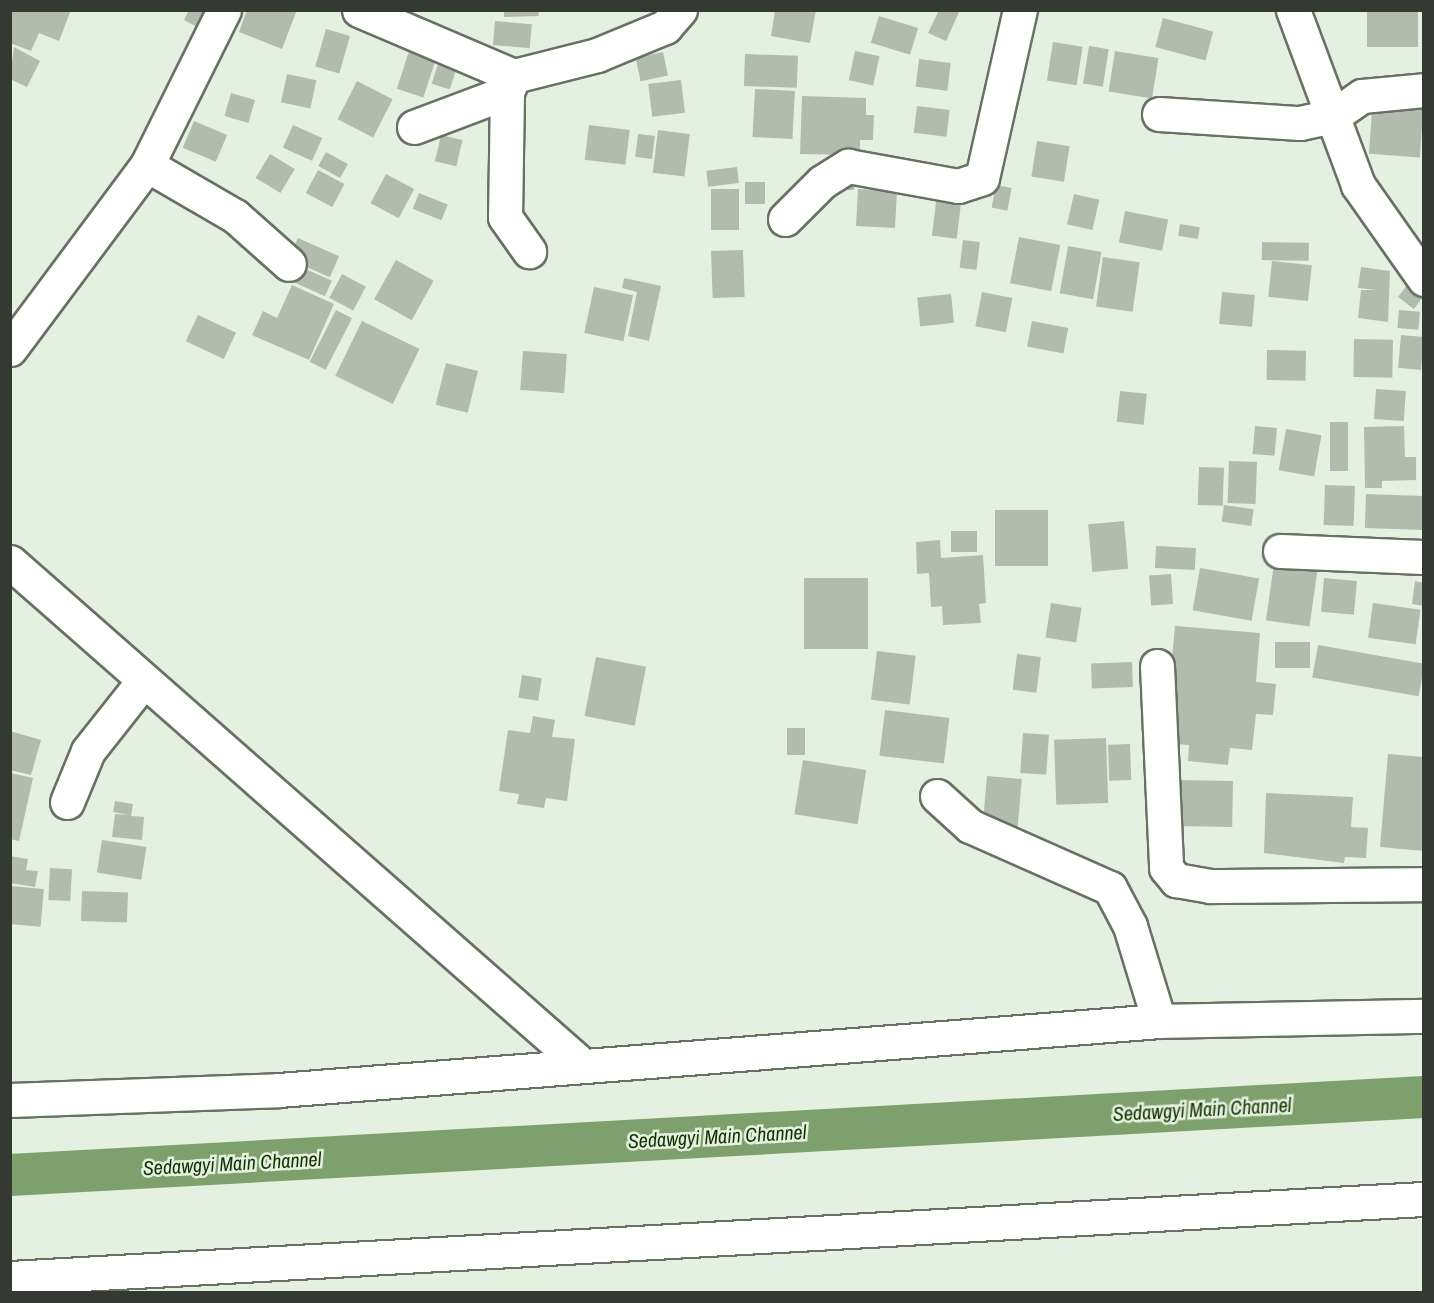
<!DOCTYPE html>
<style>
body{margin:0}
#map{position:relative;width:1434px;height:1303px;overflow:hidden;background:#e5f1e0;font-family:"Archivo Narrow",sans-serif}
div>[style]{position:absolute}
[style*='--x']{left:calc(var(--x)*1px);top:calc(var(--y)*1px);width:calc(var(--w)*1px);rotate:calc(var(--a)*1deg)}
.canal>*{height:42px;margin:-21px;padding:0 21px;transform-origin:21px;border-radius:21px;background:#7ea06d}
.building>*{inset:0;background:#b2bcad;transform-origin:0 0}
.roads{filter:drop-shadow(2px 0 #687163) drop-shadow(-2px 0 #687163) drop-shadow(0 2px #687163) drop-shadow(0 -2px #687163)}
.street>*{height:33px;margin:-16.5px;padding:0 16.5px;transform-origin:16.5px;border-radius:16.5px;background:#fff}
.secondary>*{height:33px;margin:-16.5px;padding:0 16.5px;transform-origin:16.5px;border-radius:16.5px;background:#fff}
span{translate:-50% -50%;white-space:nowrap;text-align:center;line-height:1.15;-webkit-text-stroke:5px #e5f1e0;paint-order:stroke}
.water-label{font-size:20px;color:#133400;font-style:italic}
.frame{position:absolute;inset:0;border:12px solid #353933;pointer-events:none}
</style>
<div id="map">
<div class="canal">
<div style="--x:10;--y:1175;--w:1416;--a:-3.16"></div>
</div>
<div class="building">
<div style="clip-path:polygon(10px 10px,71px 10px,59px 41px,39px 33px,31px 51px,10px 43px)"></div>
<div style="clip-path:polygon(189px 10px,208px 10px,201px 29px,184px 20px)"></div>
<div style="clip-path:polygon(247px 10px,297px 10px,282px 49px,239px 32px)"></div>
<div style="clip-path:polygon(504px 10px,538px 10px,539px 16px,504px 17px)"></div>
<div style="clip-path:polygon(775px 10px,816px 10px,810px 43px,771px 36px)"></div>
<div style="clip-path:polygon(939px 10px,960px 10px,946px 41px,928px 33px)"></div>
<div style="left:1367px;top:10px;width:51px;height:37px"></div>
<div style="left:879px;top:16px;width:41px;height:28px;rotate:17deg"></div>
<div style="left:1163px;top:18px;width:52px;height:30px;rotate:15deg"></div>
<div style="left:495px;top:21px;width:37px;height:24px;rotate:5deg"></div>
<div style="left:326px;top:29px;width:25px;height:39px;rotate:16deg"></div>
<div style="left:1053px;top:42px;width:30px;height:39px;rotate:9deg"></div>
<div style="left:411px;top:45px;width:28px;height:46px;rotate:18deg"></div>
<div style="left:1089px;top:46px;width:20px;height:38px;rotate:9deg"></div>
<div style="clip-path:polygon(14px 47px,40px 61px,27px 87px,10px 79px)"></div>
<div style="left:855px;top:51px;width:25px;height:30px;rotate:12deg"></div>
<div style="left:1115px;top:51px;width:44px;height:41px;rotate:9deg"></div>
<div style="left:663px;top:52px;width:24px;height:28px;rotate:78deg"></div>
<div style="left:745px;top:54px;width:53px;height:32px;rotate:2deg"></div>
<div style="left:440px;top:58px;width:19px;height:27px;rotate:18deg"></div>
<div style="left:919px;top:59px;width:32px;height:28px;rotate:7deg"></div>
<div style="left:287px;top:74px;width:30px;height:29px;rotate:12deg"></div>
<div style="left:681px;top:80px;width:33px;height:33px;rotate:83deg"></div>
<div style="left:357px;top:81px;width:40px;height:43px;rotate:27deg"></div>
<div style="left:755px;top:89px;width:40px;height:48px;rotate:3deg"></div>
<div style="left:231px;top:93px;width:25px;height:24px;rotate:16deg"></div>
<div style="clip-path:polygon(802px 96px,866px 98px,866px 115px,874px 115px,873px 140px,860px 140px,860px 155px,800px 154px)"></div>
<div style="left:1373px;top:96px;width:51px;height:58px;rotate:4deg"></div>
<div style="left:917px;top:106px;width:33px;height:27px;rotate:7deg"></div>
<div style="left:194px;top:121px;width:36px;height:29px;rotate:23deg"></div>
<div style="left:293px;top:125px;width:32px;height:25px;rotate:24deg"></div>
<div style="left:589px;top:125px;width:41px;height:35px;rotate:7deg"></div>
<div style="left:658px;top:130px;width:32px;height:43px;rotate:7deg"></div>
<div style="left:638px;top:134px;width:17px;height:23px;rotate:7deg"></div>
<div style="left:441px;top:135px;width:22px;height:27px;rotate:13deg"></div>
<div style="left:1037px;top:141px;width:33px;height:36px;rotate:9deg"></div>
<div style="left:326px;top:152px;width:25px;height:16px;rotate:29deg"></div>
<div style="left:270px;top:154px;width:29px;height:28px;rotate:31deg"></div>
<div style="left:737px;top:167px;width:16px;height:31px;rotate:83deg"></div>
<div style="left:318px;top:170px;width:30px;height:26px;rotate:28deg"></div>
<div style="left:386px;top:174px;width:32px;height:33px;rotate:28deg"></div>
<div style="clip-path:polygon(855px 178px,854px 190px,834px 190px)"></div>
<div style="left:765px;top:182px;width:22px;height:20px;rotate:90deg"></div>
<div style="left:996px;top:185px;width:16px;height:23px;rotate:11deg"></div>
<div style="left:711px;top:189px;width:28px;height:41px"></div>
<div style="left:858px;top:189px;width:39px;height:37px;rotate:3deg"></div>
<div style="left:419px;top:193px;width:31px;height:17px;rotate:22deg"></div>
<div style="left:937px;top:194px;width:25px;height:42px;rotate:7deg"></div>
<div style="left:1074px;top:194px;width:26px;height:31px;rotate:13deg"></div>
<div style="left:1125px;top:211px;width:44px;height:32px;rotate:11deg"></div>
<div style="left:1180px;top:224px;width:20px;height:12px;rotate:9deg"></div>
<div style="left:1019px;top:237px;width:42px;height:47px;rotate:11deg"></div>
<div style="left:298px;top:238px;width:45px;height:23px;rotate:24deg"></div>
<div style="left:963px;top:240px;width:17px;height:28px;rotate:7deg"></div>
<div style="left:1262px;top:242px;width:47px;height:18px;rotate:1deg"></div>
<div style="left:1068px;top:246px;width:34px;height:48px;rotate:10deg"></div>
<div style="left:743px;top:250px;width:47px;height:32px;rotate:88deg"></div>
<div style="left:1103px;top:257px;width:37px;height:50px;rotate:8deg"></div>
<div style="left:396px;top:260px;width:43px;height:45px;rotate:29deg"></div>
<div style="left:1272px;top:261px;width:40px;height:36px;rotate:6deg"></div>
<div style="left:299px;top:266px;width:36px;height:17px;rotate:24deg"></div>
<div style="clip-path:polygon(1361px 267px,1390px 271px,1388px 322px,1358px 318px,1361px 290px,1377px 290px,1358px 288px)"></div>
<div style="left:342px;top:274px;width:27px;height:27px;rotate:28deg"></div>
<div style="clip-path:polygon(624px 278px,661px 286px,649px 341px,628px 336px,637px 292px,622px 288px)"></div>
<div style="clip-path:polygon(292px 285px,334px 304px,309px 360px,252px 335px,263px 311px,277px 318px)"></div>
<div style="left:1407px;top:285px;width:20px;height:15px;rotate:37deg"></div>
<div style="left:594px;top:287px;width:40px;height:47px;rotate:12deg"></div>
<div style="left:982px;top:292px;width:31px;height:35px;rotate:11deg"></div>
<div style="left:1222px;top:292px;width:33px;height:32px;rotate:5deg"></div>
<div style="left:951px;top:294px;width:29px;height:34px;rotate:84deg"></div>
<div style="left:336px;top:310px;width:18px;height:58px;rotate:27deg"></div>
<div style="left:1399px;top:310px;width:21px;height:18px;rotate:5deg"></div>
<div style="left:198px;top:315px;width:42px;height:29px;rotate:25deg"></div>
<div style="left:362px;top:321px;width:64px;height:61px;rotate:26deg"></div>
<div style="left:1032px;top:321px;width:37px;height:26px;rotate:11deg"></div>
<div style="left:1401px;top:335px;width:23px;height:33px;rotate:5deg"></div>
<div style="left:1354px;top:339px;width:39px;height:38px;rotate:1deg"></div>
<div style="left:1267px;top:350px;width:39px;height:30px;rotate:1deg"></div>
<div style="left:523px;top:351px;width:44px;height:39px;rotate:4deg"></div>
<div style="left:446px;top:363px;width:33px;height:43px;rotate:14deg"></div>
<div style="left:1376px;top:389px;width:30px;height:30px;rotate:4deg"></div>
<div style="left:1120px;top:391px;width:27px;height:31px;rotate:6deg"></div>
<div style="left:1330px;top:422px;width:18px;height:49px"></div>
<div style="left:1255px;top:426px;width:22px;height:28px;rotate:5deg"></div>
<div style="clip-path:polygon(1404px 426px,1405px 457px,1416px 457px,1416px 480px,1382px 481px,1382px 488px,1365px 488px,1364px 427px)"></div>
<div style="left:1286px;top:429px;width:36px;height:42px;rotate:10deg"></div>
<div style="left:1229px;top:461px;width:28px;height:42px;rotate:2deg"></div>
<div style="left:1199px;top:467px;width:25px;height:38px;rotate:2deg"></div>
<div style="left:1325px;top:485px;width:30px;height:40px;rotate:2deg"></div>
<div style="left:1366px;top:494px;width:58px;height:34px;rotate:2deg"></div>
<div style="left:1224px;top:505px;width:30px;height:17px;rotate:8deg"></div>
<div style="left:995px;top:510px;width:53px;height:56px"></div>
<div style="left:1124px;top:521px;width:48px;height:36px;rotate:85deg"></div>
<div style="left:977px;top:531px;width:21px;height:26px;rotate:90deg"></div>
<div style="clip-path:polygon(940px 540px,941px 558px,983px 555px,986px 603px,979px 604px,981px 623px,943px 625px,942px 606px,931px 607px,929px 573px,917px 574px,916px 542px)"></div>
<div style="left:1156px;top:546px;width:40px;height:22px;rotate:3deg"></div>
<div style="left:1274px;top:563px;width:44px;height:58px;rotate:8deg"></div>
<div style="left:1200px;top:568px;width:60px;height:43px;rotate:10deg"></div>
<div style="left:1171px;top:574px;width:30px;height:22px;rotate:86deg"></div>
<div style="left:804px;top:578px;width:64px;height:71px"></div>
<div style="left:1324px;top:578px;width:33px;height:34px;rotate:5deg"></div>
<div style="clip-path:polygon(1415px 581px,1424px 583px,1424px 606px,1412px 604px)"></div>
<div style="left:1051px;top:603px;width:31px;height:35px;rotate:9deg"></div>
<div style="left:1373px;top:603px;width:48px;height:35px;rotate:8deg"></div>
<div style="clip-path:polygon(1175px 626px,1260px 633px,1256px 682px,1276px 684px,1273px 715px,1256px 714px,1252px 750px,1230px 748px,1228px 765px,1188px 761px,1189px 745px,1164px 743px)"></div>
<div style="left:1275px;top:642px;width:35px;height:26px"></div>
<div style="left:1318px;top:645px;width:108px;height:33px;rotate:10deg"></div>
<div style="left:877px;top:651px;width:39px;height:49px;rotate:7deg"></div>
<div style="left:1017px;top:654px;width:24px;height:36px;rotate:7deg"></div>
<div style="left:596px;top:657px;width:51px;height:60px;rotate:11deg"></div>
<div style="left:1132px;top:662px;width:25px;height:41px;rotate:88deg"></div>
<div style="left:522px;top:675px;width:20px;height:23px;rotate:9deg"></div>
<div style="left:885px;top:710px;width:65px;height:46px;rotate:7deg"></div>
<div style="clip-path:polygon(533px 716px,555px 720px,552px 737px,575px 739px,567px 801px,546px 798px,544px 808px,517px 804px,519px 794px,499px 791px,508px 730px,530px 733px)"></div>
<div style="left:787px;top:728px;width:18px;height:27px"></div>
<div style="clip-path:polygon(10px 731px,41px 740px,31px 775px,10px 770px)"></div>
<div style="left:1023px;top:733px;width:26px;height:40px;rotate:4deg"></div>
<div style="left:1106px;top:738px;width:65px;height:52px;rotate:88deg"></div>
<div style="left:1130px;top:744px;width:36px;height:22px;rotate:88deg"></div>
<div style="clip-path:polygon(1388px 754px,1424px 757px,1424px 851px,1380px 847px)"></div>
<div style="left:803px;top:760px;width:64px;height:55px;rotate:9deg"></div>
<div style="clip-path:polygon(10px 773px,33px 778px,19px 841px,10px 839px)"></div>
<div style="left:987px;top:776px;width:35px;height:49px;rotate:5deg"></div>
<div style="left:1176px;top:780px;width:57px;height:46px;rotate:1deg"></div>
<div style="clip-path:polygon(1266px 793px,1353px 797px,1351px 827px,1368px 828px,1366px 858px,1345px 857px,1344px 863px,1264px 853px)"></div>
<div style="clip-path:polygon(115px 801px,133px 804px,131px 816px,144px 817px,142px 840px,112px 837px,115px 814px,129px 815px,113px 812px)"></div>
<div style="left:102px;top:840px;width:45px;height:33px;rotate:9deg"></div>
<div style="clip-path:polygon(10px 856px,28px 859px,26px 870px,38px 871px,35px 887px,10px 883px)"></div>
<div style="left:50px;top:868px;width:22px;height:32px;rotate:3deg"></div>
<div style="left:10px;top:886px;width:34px;height:38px;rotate:5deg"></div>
<div style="left:82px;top:891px;width:46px;height:30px;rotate:2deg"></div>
</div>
<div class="roads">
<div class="street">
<div style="--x:359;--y:10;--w:168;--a:23.1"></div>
<div style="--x:514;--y:76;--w:86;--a:-14.2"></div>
<div style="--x:597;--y:55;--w:74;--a:-22.4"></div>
<div style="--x:665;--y:27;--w:23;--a:-49"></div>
<div style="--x:1293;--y:10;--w:187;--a:69.6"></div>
<div style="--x:1358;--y:185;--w:115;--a:54.9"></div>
<div style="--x:514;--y:76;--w:17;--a:114"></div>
<div style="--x:507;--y:92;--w:125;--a:90.9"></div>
<div style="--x:505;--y:217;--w:42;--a:54.8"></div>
<div style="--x:1159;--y:114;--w:141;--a:3.7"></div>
<div style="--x:1300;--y:123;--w:34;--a:-12"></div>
<div style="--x:1333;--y:116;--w:35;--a:-35"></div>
<div style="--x:1362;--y:96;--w:62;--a:-5.5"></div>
<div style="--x:414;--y:127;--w:99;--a:-20.6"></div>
<div style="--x:147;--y:165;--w:102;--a:30.1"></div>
<div style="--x:235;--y:216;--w:72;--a:41.6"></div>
<div style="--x:785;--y:219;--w:52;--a:-45"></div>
<div style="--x:822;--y:182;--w:31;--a:-32"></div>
<div style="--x:848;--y:166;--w:112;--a:10.3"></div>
<div style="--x:958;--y:186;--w:25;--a:-18"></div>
<div style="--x:982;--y:178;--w:172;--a:-77.3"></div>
<div style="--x:10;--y:349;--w:229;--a:-53.3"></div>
<div style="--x:147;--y:165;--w:173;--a:-63.6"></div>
<div style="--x:1280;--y:551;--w:144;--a:2.4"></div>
<div style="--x:10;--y:562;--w:760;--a:41.32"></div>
<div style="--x:1157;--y:666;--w:202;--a:87.4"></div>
<div style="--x:1166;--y:868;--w:16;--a:50"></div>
<div style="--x:1176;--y:880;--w:35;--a:10"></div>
<div style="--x:1210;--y:886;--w:214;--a:-0.5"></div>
<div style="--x:937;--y:796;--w:45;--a:42.3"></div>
<div style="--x:970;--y:826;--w:153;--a:23.9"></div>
<div style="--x:1110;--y:888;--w:43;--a:62.2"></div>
<div style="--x:1130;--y:926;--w:99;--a:73"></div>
<div style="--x:67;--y:802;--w:55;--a:-67.6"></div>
<div style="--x:88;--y:751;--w:90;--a:-51.7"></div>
<div style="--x:10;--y:1278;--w:1416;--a:-3.2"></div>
</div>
<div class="secondary">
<div style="--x:10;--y:1100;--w:269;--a:-2.1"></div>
<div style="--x:279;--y:1090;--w:883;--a:-4.48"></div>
<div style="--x:1159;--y:1021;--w:265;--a:-1.1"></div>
</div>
</div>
<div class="water-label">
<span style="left:1202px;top:1109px;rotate:-3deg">Sedawgyi Main Channel</span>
<span style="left:717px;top:1136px;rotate:-3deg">Sedawgyi Main Channel</span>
<span style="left:232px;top:1163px;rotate:-3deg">Sedawgyi Main Channel</span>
</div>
<div class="frame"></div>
</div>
